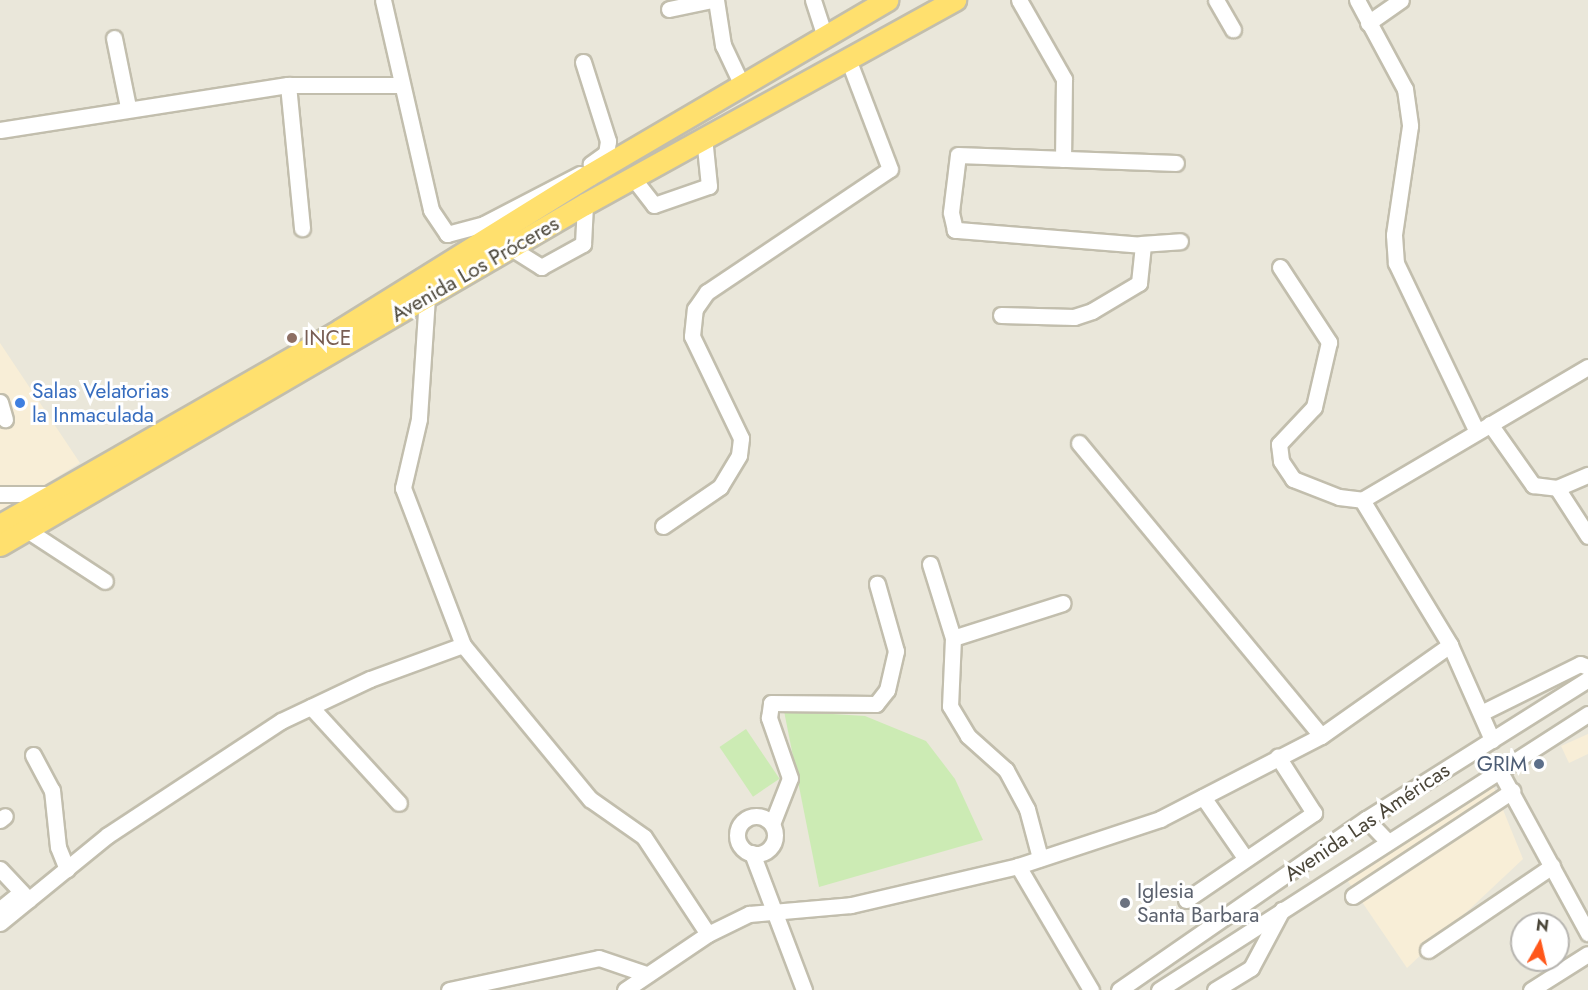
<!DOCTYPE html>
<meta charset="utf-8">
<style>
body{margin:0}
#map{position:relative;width:1588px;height:990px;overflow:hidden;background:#f6f4ec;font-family:Jost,sans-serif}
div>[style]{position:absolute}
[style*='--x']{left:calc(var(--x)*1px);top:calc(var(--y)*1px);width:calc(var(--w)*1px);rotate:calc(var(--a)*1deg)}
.residential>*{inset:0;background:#eae7da}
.commercial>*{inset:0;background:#f8eed7}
.green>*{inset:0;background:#ccebb4;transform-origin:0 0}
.roads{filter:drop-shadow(2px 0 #c2bead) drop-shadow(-2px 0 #c2bead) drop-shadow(0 2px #c2bead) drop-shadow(0 -2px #c2bead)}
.minor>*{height:15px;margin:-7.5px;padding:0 7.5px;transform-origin:7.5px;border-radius:7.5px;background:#fff}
.minor>.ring{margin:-7.5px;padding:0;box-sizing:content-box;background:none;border:15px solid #fff;border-radius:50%}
.highway>*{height:21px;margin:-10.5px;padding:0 10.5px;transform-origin:10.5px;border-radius:10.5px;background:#ffe06e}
.dots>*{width:16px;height:16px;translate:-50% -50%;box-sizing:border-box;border:3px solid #fff;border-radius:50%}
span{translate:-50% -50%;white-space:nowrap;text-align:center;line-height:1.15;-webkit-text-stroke:6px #fff;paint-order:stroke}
.street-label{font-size:21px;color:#4b4639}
.education-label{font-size:21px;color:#785e54}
.left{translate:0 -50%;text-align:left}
.shop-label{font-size:21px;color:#366cbe}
.service-label{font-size:21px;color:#4e5e75}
.right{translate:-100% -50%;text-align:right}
.worship-label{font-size:21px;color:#5b616d}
.north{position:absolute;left:1510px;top:912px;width:60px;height:60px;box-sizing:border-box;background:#fff;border:2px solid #b7b5b0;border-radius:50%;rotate:8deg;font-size:16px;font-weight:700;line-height:24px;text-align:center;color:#4b4639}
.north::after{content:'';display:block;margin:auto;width:21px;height:27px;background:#ff571a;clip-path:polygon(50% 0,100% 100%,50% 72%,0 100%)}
</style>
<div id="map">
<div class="residential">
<div style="clip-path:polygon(evenodd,0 0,1588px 0,1588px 990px,0 990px,0 0,1522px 924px,1558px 924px,1558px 960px,1522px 960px,1522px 924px)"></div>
</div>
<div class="commercial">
<div style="clip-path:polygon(0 343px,80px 463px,0 512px)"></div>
<div style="clip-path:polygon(1588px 734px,1588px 754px,1569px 763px,1561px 746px)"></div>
<div style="clip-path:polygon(1493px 785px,1523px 859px,1407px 968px,1347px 880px)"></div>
</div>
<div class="green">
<div style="clip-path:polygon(784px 711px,865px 716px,926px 741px,955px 779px,983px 840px,819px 887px)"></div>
<div style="left:746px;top:729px;width:60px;height:32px;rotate:56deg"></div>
</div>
<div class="roads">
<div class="minor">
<div style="--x:383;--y:0;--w:215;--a:77.1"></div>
<div style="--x:431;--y:210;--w:29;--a:56"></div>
<div style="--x:447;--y:234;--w:38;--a:-15"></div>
<div style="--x:484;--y:224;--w:108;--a:-27.5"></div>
<div style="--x:716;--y:0;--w:46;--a:81.2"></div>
<div style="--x:723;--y:45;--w:42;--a:64.7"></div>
<div style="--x:813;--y:0;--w:40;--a:72"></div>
<div style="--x:1019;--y:0;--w:91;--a:60.3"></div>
<div style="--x:1064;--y:79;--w:80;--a:90.7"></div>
<div style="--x:1216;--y:0;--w:34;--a:60"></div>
<div style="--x:1357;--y:0;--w:101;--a:61.7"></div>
<div style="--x:1405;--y:89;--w:37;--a:82"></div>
<div style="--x:1410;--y:126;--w:110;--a:98.4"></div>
<div style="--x:1394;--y:235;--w:28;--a:86"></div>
<div style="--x:1396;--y:263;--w:185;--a:64.4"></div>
<div style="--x:669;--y:9;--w:44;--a:-11.8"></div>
<div style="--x:1368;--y:23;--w:40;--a:-34.9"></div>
<div style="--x:114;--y:38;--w:70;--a:78.5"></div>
<div style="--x:583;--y:62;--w:83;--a:72.4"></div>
<div style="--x:608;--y:141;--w:12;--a:99"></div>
<div style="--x:606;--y:153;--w:19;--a:144"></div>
<div style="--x:288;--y:85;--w:144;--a:84.4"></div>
<div style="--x:0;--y:130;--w:291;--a:-8.9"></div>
<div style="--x:288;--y:85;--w:110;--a:0"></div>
<div style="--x:633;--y:178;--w:34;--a:52"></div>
<div style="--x:654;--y:205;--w:58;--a:-19.1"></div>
<div style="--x:709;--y:186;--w:49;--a:-95.8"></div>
<div style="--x:1141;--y:244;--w:39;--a:-4"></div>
<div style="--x:511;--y:248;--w:36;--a:32"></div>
<div style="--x:541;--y:267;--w:48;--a:-28.7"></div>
<div style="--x:583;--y:244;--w:40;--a:-87.1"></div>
<div style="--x:1280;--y:267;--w:90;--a:56.8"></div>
<div style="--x:1329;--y:342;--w:67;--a:103"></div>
<div style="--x:1314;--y:407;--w:51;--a:133.4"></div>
<div style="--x:1279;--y:444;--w:17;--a:83"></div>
<div style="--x:1281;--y:461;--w:22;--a:56"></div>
<div style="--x:1293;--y:479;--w:49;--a:21.4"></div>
<div style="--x:1339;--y:497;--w:23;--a:7"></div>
<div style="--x:1362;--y:500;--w:262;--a:-30.5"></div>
<div style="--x:427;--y:297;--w:122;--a:93.8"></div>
<div style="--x:419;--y:419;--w:71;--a:103.1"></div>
<div style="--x:403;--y:488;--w:168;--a:69.1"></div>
<div style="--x:463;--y:645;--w:200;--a:50.5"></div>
<div style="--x:590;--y:799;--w:66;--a:35.1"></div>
<div style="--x:644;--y:837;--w:116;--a:56.6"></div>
<div style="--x:1001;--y:315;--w:73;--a:1.6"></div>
<div style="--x:1074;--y:317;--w:19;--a:-18"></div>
<div style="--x:1092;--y:311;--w:55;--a:-30.8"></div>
<div style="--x:1139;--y:283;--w:38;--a:-84"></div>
<div style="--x:1143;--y:245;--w:189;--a:-175.4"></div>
<div style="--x:955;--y:230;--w:18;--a:-103"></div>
<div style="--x:951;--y:212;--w:57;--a:-83"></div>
<div style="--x:958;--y:155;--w:218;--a:2.1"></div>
<div style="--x:0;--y:402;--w:18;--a:74"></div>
<div style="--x:1490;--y:424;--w:75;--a:54.8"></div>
<div style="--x:1533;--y:485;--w:24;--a:7"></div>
<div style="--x:1557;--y:488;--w:34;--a:-23"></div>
<div style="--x:1079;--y:443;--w:380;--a:50.4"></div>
<div style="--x:1557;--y:488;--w:57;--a:57.1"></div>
<div style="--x:0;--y:494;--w:52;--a:0"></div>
<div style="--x:1362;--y:500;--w:170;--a:58.7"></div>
<div style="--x:1450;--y:645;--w:104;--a:66.1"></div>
<div style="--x:663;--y:526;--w:69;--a:-34.4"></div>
<div style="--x:720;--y:487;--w:37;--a:-59"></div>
<div style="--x:739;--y:455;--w:17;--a:-83"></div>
<div style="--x:741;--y:438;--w:113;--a:-115.7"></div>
<div style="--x:692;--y:336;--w:27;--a:-84"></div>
<div style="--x:695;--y:309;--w:21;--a:-55"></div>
<div style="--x:707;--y:292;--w:220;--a:-33.9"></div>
<div style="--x:890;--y:169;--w:118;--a:-110.9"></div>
<div style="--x:27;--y:530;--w:93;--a:33.2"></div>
<div style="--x:930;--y:564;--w:77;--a:72.7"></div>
<div style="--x:953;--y:638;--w:68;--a:92.5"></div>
<div style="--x:950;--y:706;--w:35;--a:59"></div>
<div style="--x:968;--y:736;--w:51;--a:41.8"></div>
<div style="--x:1006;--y:770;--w:44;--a:61.7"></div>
<div style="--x:1027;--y:809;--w:51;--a:75.1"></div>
<div style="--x:953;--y:638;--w:115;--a:-17.7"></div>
<div style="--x:311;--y:707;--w:130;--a:47.5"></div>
<div style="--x:1483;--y:712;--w:108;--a:-26.3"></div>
<div style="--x:1580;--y:664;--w:9;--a:21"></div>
<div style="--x:33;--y:755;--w:40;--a:62"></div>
<div style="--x:52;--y:790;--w:57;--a:84"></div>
<div style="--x:58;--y:847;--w:24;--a:68"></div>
<div style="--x:1499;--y:770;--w:186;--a:61.4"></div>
<div style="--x:1203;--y:797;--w:75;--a:55.3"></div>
<div class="ring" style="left:737px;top:816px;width:23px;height:23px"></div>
<div style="--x:1366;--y:819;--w:29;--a:46"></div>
<div style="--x:0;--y:820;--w:6;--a:-39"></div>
<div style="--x:772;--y:824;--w:49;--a:-68.6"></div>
<div style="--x:790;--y:778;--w:64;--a:-109.3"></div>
<div style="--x:769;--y:718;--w:15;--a:-82"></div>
<div style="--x:771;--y:703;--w:105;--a:0.5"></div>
<div style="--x:876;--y:704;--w:18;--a:-52"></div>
<div style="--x:887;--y:690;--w:40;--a:-77"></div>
<div style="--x:896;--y:651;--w:70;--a:-105.8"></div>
<div style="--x:752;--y:853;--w:147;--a:69.2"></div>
<div style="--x:1018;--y:866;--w:144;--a:59.5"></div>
<div style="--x:0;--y:869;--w:42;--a:46.9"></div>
<div style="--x:1353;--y:896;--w:191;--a:-33.4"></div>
<div style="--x:1186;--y:900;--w:155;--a:-34.2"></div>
<div style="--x:1314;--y:813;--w:67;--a:-122.7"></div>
<div style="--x:0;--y:909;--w:27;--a:-39"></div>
<div style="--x:0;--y:923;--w:139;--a:-39.2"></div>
<div style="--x:108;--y:835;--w:207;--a:-33.4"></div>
<div style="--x:281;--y:721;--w:98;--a:-25.3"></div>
<div style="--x:370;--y:679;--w:99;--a:-20.1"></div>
<div style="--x:1428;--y:950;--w:150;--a:-34.1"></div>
<div style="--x:449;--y:990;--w:153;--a:-12"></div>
<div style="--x:599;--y:958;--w:50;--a:18.8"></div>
<div style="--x:625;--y:990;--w:100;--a:-34"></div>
<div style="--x:708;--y:934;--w:46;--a:-26"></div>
<div style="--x:749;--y:914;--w:102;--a:-5"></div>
<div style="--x:851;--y:905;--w:171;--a:-13.1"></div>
<div style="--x:1018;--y:866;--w:150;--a:-18.3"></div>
<div style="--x:1160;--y:819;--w:181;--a:-27.3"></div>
<div style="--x:1321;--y:736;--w:158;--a:-35.2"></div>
<div style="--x:1119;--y:990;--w:300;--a:-34.7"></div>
<div style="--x:1366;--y:819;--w:262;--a:-32.2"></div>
<div style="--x:1159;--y:990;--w:510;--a:-32.76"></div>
<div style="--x:1215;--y:990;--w:42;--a:-31.4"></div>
<div style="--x:1251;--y:968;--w:66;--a:-61.9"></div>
<div style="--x:1531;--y:990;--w:67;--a:-32.3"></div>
</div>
<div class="highway">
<div style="--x:0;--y:525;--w:392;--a:-29.8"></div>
<div style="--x:340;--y:330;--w:293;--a:-31.9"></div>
<div style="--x:589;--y:175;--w:346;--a:-30.4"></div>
<div style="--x:0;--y:545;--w:677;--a:-30.24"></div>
<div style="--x:585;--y:204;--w:423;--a:-28.9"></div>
</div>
</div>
<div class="dots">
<div style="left:292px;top:338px;background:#8d6e63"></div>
<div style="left:20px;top:403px;background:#3f7fe0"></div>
<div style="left:1539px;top:764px;background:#5c6f8a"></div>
<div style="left:1125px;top:903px;background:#6b7280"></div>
</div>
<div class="street-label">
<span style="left:475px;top:269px;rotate:-30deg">Avenida Los Próceres</span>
<span style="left:1367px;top:822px;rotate:-34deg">Avenida Las Américas</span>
</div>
<div class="education-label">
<span class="left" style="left:304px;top:338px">INCE</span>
</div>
<div class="shop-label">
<span class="left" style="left:32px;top:403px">Salas Velatorias<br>la Inmaculada</span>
</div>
<div class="service-label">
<span class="right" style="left:1527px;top:764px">GRIM</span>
</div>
<div class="worship-label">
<span class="left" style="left:1137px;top:903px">Iglesia<br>Santa Barbara</span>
</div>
<div class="north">N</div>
</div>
